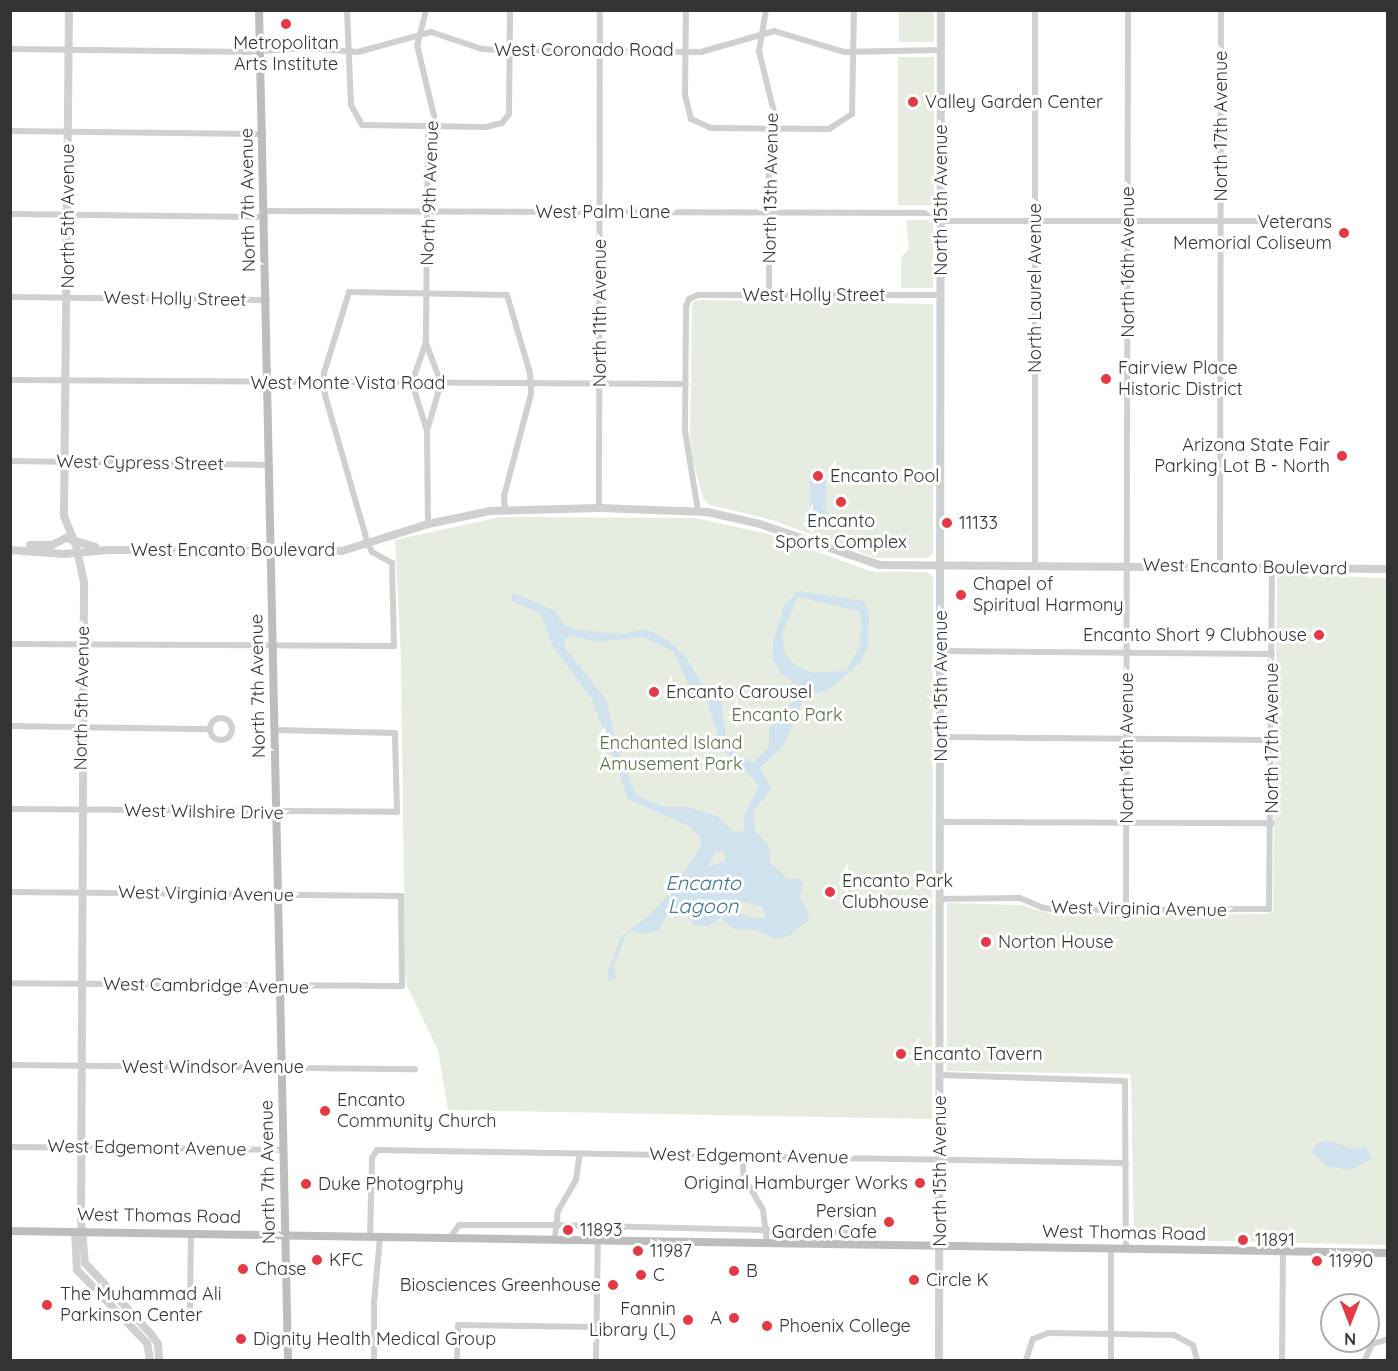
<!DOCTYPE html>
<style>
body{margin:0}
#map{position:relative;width:1398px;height:1371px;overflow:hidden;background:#fff;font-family:Quicksand,sans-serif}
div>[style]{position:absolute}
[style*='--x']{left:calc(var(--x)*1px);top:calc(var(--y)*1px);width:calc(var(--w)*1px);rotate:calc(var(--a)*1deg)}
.green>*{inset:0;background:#e6ecdf;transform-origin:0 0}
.water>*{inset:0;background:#cfe2ee;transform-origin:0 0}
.minor>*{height:6px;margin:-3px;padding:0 3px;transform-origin:3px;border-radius:3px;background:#d0d0d0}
.minor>.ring{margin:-3px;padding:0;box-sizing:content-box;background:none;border:6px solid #d0d0d0;border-radius:50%}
.tertiary>*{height:8px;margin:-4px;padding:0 4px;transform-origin:4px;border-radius:4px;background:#d0d0d0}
.secondary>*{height:8px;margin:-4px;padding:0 4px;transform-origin:4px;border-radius:4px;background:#bdbdbd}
.dots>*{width:16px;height:16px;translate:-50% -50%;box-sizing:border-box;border:3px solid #fff;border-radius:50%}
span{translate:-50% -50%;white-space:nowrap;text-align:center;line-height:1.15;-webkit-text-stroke:6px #fff;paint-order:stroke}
.poi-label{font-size:18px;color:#333}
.left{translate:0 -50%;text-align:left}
.right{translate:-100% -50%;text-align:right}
.street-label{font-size:18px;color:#333}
.park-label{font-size:18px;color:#56703f}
.water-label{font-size:20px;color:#3f7597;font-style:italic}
.frame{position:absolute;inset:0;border:12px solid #333;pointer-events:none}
.north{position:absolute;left:1320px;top:1293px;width:60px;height:60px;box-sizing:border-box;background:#fff;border:2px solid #adadad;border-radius:50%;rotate:180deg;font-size:16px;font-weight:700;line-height:24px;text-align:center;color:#333}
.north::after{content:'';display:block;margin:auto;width:21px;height:27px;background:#e63946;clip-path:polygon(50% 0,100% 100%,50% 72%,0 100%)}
</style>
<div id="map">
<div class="green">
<div style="left:899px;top:11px;width:35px;height:31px"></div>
<div style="left:898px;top:57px;width:36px;height:148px"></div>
<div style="clip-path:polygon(906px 220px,933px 220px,933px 288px,901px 288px,901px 257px,909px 249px)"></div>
<div style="clip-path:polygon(699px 300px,933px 304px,933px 553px,927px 558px,876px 558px,772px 520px,710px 505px,703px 498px,691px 454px,690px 431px,692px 308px,693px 302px)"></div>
<div style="clip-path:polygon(500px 517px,695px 518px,768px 534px,873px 572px,927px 572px,933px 577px,932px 1119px,448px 1110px,438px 1050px,407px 986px,405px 971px,401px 659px,395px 540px)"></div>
<div style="clip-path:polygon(1281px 574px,1387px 578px,1387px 1245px,1134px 1239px,1131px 1074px,947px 1071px,947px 903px,1021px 905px,1054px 915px,1266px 914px,1273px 910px,1277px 579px)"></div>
</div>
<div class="water">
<div style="left:810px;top:472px;width:16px;height:42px"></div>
<div style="clip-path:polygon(evenodd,799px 591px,864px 601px,869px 615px,868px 646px,861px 662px,827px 691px,806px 694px,783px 746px,760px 768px,772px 789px,754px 810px,755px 831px,769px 846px,771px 863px,788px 879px,800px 879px,804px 884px,799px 897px,809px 913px,808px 921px,787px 937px,775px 939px,756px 930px,733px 929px,721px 917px,709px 926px,696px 926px,683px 913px,671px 908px,658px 931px,642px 934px,632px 931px,626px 935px,614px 965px,616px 978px,609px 981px,608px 970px,621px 936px,648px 917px,669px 894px,700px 848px,701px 838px,687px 825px,628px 799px,592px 699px,552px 645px,540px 613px,512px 601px,511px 592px,555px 611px,564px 625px,577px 630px,622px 634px,646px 629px,669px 641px,686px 657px,701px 683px,720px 694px,726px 738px,737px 754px,753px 763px,769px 747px,769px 731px,774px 717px,800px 696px,799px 687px,782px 674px,772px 658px,773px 642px,785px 604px,799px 591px,798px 597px,859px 611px,862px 626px,859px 647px,846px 671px,812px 673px,796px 666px,785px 654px,782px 634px,798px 597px,799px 591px,570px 636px,599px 642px,642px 637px,673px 651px,688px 684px,706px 699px,723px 749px,759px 785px,744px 816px,744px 832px,732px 831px,718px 816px,686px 807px,663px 807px,636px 795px,616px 745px,607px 701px,565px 648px,564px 640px,570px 636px,799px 591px,724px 850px,725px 861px,708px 867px,714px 854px,724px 850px,799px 591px,743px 901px,762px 907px,766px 916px,760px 919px,742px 915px,739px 910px,743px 901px)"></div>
<div style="clip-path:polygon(1327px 1140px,1354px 1149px,1366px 1147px,1372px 1159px,1349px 1170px,1327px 1166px,1312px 1152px,1316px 1144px)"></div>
</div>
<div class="minor">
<div style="--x:347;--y:10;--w:95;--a:87.6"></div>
<div style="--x:351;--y:105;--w:23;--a:61"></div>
<div style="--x:362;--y:125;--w:124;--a:0.9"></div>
<div style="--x:486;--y:127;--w:16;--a:-14"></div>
<div style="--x:502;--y:123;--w:11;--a:-52"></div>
<div style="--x:509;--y:114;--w:104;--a:-89.4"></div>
<div style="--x:426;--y:10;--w:36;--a:104"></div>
<div style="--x:417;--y:45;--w:73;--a:76.5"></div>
<div style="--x:434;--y:116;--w:21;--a:107"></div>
<div style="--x:428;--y:136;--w:206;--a:90.6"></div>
<div style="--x:426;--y:342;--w:43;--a:108.9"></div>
<div style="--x:412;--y:383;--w:50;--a:72.6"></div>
<div style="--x:686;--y:10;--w:85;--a:90.7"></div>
<div style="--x:685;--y:95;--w:25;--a:76"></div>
<div style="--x:691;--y:119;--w:22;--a:24"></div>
<div style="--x:711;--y:128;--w:118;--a:0.5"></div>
<div style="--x:829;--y:129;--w:27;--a:-33"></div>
<div style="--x:852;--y:114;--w:104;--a:-88.9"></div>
<div style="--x:766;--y:10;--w:42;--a:99.7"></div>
<div style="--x:759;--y:51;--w:63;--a:76.2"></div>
<div style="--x:774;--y:112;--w:24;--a:102"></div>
<div style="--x:769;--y:135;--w:160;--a:90"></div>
<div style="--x:10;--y:49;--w:237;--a:0.7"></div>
<div style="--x:247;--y:52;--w:59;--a:-3.9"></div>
<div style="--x:306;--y:48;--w:52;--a:4.4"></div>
<div style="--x:358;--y:52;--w:76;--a:-15.3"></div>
<div style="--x:431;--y:32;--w:54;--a:18.4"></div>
<div style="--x:482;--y:49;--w:17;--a:3"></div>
<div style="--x:499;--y:50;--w:202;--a:0.6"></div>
<div style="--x:701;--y:52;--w:76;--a:-16"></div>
<div style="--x:774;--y:31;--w:73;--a:16.7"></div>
<div style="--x:844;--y:52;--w:97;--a:-1.2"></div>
<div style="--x:10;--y:131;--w:253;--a:0.7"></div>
<div style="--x:265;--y:211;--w:676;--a:0.17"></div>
<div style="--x:10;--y:214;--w:255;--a:0.7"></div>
<div style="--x:941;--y:221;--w:327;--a:0"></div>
<div style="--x:10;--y:297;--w:257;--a:0.7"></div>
<div style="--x:426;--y:343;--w:43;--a:69.4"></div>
<div style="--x:441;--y:383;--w:50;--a:106.3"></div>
<div style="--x:427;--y:431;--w:93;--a:89.4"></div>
<div style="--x:10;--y:380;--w:676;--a:0.34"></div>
<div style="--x:10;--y:461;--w:260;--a:0.9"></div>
<div style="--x:599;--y:508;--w:498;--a:-89.9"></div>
<div style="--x:698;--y:511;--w:81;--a:-99.2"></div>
<div style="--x:685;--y:431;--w:124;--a:-89.5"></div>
<div style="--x:686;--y:307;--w:9;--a:-69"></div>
<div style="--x:689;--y:299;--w:10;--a:-24"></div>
<div style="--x:698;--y:295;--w:242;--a:0"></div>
<div style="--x:1035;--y:565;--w:555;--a:-90"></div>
<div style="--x:1220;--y:566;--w:556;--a:-89.9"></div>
<div style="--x:10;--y:644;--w:384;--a:0.3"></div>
<div style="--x:394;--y:646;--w:83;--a:-91.4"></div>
<div style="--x:392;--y:563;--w:23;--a:-151"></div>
<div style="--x:372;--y:552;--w:9;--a:-117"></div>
<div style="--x:368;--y:544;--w:155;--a:-106.1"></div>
<div style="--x:325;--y:395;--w:22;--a:-93"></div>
<div style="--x:324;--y:373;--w:85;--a:-72.8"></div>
<div style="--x:349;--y:292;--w:158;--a:1.1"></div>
<div style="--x:507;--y:295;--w:81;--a:73.6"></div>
<div style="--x:530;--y:373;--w:21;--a:87"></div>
<div style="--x:531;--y:394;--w:106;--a:104.8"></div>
<div style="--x:504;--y:496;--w:14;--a:86"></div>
<div style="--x:941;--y:651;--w:331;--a:0.5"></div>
<div class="ring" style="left:210px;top:718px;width:16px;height:16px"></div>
<div style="--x:10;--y:726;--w:199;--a:0.9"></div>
<div style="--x:940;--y:737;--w:332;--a:0.5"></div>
<div style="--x:10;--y:809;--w:387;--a:0.4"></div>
<div style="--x:397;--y:812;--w:79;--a:-91.5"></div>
<div style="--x:395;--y:733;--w:119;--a:-178.6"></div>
<div style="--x:940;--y:822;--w:332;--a:0.2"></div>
<div style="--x:10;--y:892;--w:391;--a:0.6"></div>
<div style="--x:401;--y:896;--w:90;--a:89.4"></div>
<div style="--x:402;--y:986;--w:392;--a:-179.6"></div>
<div style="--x:939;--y:899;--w:81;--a:-0.7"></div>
<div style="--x:1020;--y:898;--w:25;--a:23"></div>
<div style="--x:1043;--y:908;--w:20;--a:6"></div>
<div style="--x:1063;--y:910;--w:206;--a:-0.3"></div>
<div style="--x:1269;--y:909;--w:342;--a:-89.5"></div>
<div style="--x:1126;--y:910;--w:900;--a:-89.87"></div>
<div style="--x:10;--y:1065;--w:405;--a:0.6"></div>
<div style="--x:941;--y:1075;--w:184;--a:1.9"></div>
<div style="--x:1125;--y:1081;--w:168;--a:89.7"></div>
<div style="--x:10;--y:1147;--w:274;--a:0.6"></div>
<div style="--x:742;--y:1156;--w:21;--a:85"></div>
<div style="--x:744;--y:1177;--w:38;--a:60"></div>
<div style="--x:763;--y:1210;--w:32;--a:83"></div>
<div style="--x:370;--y:1237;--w:79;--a:-88.5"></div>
<div style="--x:372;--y:1158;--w:9;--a:-58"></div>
<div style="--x:377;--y:1150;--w:749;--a:0.99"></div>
<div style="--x:450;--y:1238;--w:16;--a:-55"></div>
<div style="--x:459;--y:1225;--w:96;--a:0"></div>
<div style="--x:555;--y:1225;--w:297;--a:1.4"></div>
<div style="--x:852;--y:1232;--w:15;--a:58"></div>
<div style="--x:555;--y:1238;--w:27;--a:-84"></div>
<div style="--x:558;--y:1211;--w:36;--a:-60"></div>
<div style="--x:576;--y:1180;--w:27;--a:-82"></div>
<div style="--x:1111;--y:1249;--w:111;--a:90"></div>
<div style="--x:190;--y:1310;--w:77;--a:-89.3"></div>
<div style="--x:374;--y:1360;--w:57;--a:-90"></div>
<div style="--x:374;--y:1303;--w:66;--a:-84.8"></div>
<div style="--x:457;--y:1360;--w:35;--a:-88"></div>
<div style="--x:458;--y:1325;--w:138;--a:0.8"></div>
<div style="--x:596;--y:1360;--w:121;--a:-89.1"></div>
<div style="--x:1026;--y:1360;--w:22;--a:-72"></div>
<div style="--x:1033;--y:1339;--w:17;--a:-21"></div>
<div style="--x:1049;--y:1333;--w:125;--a:0.9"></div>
<div style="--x:1174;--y:1335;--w:21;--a:28"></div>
<div style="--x:1193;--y:1345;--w:16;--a:75"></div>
<div style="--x:1282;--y:1360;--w:109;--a:-89.5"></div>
<div style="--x:1365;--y:1360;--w:17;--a:-66"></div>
<div style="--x:1372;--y:1344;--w:17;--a:-17"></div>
</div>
<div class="tertiary">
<div style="--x:69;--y:10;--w:506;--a:90.57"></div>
<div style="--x:64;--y:516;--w:31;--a:68"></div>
<div style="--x:76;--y:545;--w:40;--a:78"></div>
<div style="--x:84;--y:584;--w:635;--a:90.27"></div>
<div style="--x:81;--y:1219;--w:44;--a:84.8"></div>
<div style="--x:85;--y:1263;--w:97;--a:47.1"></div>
<div style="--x:151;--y:1334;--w:12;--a:55"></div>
<div style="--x:158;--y:1344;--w:16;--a:86"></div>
<div style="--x:30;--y:545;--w:22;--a:0"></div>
<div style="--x:52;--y:545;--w:16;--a:-27"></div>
<div style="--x:66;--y:538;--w:31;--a:17"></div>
<div style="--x:10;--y:550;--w:54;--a:4.2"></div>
<div style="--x:64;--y:554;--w:45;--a:-5.1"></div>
<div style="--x:109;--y:550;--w:233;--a:0.2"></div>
<div style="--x:342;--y:551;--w:90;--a:-17.4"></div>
<div style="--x:428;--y:524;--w:63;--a:-11.8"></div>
<div style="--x:490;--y:511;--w:109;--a:-1.6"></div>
<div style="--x:599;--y:508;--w:108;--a:2.1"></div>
<div style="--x:707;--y:512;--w:54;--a:12.8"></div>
<div style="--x:760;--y:524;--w:127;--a:18.9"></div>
<div style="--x:880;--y:565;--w:508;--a:0.45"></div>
<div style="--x:75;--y:1232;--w:38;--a:87"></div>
<div style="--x:77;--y:1270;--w:101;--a:46.2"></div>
<div style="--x:147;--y:1343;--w:17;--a:80"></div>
<div style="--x:939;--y:1360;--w:1350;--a:-89.92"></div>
</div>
<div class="secondary">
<div style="--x:259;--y:10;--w:1350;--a:88.77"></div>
<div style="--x:10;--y:1231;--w:1378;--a:0.91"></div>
</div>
<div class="dots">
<div style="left:286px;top:24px;background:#e63946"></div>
<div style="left:913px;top:102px;background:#e63946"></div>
<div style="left:1344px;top:233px;background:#e63946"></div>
<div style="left:1106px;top:379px;background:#e63946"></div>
<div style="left:1342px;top:456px;background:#e63946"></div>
<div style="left:818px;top:476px;background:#e63946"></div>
<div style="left:841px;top:502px;background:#e63946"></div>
<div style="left:947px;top:523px;background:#e63946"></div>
<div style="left:961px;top:595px;background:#e63946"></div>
<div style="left:1319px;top:635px;background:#e63946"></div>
<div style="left:654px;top:692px;background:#e63946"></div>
<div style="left:830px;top:892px;background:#e63946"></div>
<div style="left:986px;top:942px;background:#e63946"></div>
<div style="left:901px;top:1054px;background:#e63946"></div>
<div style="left:325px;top:1111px;background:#e63946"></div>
<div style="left:920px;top:1183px;background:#e63946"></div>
<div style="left:306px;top:1184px;background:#e63946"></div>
<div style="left:889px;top:1222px;background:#e63946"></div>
<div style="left:568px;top:1230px;background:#e63946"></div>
<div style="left:1243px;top:1240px;background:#e63946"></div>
<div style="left:638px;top:1251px;background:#e63946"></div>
<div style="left:317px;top:1260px;background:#e63946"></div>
<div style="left:1317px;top:1261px;background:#e63946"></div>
<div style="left:243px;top:1269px;background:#e63946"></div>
<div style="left:734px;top:1271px;background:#e63946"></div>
<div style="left:641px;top:1275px;background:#e63946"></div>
<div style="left:914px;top:1280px;background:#e63946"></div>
<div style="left:613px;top:1285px;background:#e63946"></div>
<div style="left:47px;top:1305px;background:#e63946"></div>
<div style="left:734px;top:1318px;background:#e63946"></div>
<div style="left:688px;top:1320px;background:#e63946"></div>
<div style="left:767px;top:1326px;background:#e63946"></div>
<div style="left:241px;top:1339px;background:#e63946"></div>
</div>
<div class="poi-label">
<span style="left:286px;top:54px">Metropolitan<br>Arts Institute</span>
<span class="left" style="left:925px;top:102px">Valley Garden Center</span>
<span class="right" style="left:1332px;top:233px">Veterans<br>Memorial Coliseum</span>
<span class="left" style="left:1118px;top:379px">Fairview Place<br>Historic District</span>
<span class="right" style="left:1330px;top:456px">Arizona State Fair<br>Parking Lot B - North</span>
<span class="left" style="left:830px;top:476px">Encanto Pool</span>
<span style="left:841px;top:532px">Encanto<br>Sports Complex</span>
<span class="left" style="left:959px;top:523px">11133</span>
<span class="left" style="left:973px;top:595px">Chapel of<br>Spiritual Harmony</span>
<span class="right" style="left:1307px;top:635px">Encanto Short 9 Clubhouse</span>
<span class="left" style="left:666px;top:692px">Encanto Carousel</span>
<span class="left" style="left:842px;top:892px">Encanto Park<br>Clubhouse</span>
<span class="left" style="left:998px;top:942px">Norton House</span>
<span class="left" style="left:913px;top:1054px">Encanto Tavern</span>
<span class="left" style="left:337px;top:1111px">Encanto<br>Community Church</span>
<span class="right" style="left:908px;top:1183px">Original Hamburger Works</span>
<span class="left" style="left:318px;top:1184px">Duke Photogrphy</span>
<span class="right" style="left:877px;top:1222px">Persian<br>Garden Cafe</span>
<span class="left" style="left:580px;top:1230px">11893</span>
<span class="left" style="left:1255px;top:1240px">11891</span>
<span class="left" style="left:650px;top:1251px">11987</span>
<span class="left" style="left:329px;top:1260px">KFC</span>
<span class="left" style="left:1329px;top:1261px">11990</span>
<span class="left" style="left:255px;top:1269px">Chase</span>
<span class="left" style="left:746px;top:1271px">B</span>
<span class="left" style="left:653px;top:1275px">C</span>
<span class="left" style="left:926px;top:1280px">Circle K</span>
<span class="right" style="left:601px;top:1285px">Biosciences Greenhouse</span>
<span class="left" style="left:60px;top:1305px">The Muhammad Ali<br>Parkinson Center</span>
<span class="right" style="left:676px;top:1320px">Fannin<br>Library (L)</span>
<span class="right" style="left:722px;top:1318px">A</span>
<span class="left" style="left:779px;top:1326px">Phoenix College</span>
<span class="left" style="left:253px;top:1339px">Dignity Health Medical Group</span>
</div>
<div class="street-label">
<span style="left:584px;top:50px">West Coronado Road</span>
<span style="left:1221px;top:126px;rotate:-90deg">North 17th Avenue</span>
<span style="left:771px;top:188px;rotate:-89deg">North 13th Avenue</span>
<span style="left:430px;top:193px;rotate:-88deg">North 9th Avenue</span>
<span style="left:248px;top:200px;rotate:-91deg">North 7th Avenue</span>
<span style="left:941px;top:200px;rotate:-90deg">North 15th Avenue</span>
<span style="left:603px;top:212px">West Palm Lane</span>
<span style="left:68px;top:216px;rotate:-90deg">North 5th Avenue</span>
<span style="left:1128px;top:262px;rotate:-90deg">North 16th Avenue</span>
<span style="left:1035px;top:288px;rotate:-90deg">North Laurel Avenue</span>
<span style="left:814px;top:295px">West Holly Street</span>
<span style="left:175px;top:299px;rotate:1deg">West Holly Street</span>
<span style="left:600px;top:313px;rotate:-90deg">North 11th Avenue</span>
<span style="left:348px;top:383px">West Monte Vista Road</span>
<span style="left:140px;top:463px;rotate:1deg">West Cypress Street</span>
<span style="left:233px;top:550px">West Encanto Boulevard</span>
<span style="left:1245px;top:567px;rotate:1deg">West Encanto Boulevard</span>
<span style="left:258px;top:686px;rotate:-91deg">North 7th Avenue</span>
<span style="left:941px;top:686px;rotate:-90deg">North 15th Avenue</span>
<span style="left:82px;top:698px;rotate:-89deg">North 5th Avenue</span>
<span style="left:1272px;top:738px;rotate:-90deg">North 17th Avenue</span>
<span style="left:1127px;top:748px;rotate:-90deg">North 16th Avenue</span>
<span style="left:204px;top:812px;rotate:1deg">West Wilshire Drive</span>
<span style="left:206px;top:894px;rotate:1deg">West Virginia Avenue</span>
<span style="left:1139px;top:909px;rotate:1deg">West Virginia Avenue</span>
<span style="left:206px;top:986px;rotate:1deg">West Cambridge Avenue</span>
<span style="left:213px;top:1067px">West Windsor Avenue</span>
<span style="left:147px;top:1148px;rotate:1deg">West Edgemont Avenue</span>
<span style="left:749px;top:1156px;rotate:1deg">West Edgemont Avenue</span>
<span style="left:940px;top:1171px;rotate:-90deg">North 15th Avenue</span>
<span style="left:268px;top:1172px;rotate:-91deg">North 7th Avenue</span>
<span style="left:159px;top:1216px;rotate:1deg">West Thomas Road</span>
<span style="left:1124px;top:1233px;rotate:1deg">West Thomas Road</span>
</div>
<div class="park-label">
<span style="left:787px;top:715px">Encanto Park</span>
<span style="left:671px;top:754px">Enchanted Island<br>Amusement Park</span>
</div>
<div class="water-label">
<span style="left:703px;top:894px">Encanto<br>Lagoon</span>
</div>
<div class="frame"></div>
<div class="north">N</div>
</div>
